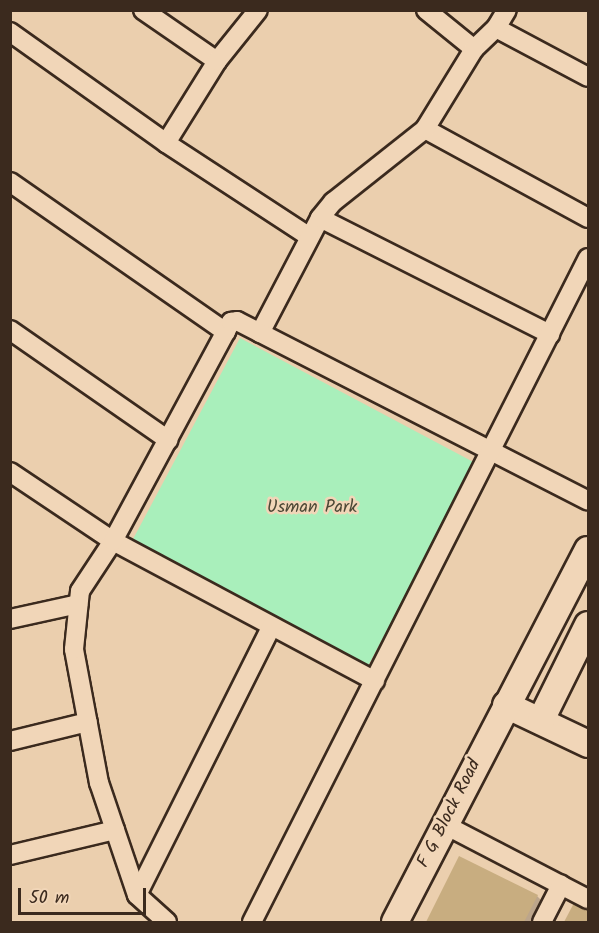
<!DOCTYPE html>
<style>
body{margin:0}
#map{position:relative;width:599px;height:933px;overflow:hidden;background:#ebcfae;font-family:Kalam,sans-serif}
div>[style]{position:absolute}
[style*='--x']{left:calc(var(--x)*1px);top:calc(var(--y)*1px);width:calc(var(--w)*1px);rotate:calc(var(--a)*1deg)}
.green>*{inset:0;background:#a9efbb;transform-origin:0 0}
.shadow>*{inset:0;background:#0003}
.building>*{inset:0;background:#c8ad80}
.roads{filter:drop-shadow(2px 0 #3b2a1e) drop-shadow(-2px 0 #3b2a1e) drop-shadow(0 2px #3b2a1e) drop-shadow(0 -2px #3b2a1e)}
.street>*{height:18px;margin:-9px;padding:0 9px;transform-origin:9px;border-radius:9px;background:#f1d6b8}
.secondary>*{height:26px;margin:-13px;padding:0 13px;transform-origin:13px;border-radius:13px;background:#f1d6b8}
span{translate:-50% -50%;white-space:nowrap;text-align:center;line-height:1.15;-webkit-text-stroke:5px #f1d6b8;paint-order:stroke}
.park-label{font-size:18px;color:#4c4836}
.street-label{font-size:18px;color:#3b2a1e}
.frame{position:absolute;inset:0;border:12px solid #3b2a1e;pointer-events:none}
.scale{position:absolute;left:18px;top:888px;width:128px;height:27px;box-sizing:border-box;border:3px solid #3b2a1e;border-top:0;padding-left:8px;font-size:18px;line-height:21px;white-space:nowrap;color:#3b2a1e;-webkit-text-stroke:4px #f1d6b8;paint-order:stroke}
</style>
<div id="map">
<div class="green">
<div style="left:240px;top:338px;width:267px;height:232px;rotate:28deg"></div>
</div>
<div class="shadow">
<div style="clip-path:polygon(460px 858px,537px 896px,548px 907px,540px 922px,428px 922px)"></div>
</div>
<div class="building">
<div style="clip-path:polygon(459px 856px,538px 895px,524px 922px,426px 922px)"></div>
<div style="clip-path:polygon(574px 903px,588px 910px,588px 922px,564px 922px)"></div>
</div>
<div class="roads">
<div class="street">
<div style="--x:143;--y:10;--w:90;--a:34.6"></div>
<div style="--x:426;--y:10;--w:62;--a:39.1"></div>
<div style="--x:496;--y:28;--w:104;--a:28"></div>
<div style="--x:10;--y:32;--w:191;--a:35.4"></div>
<div style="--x:166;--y:143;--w:170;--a:33.2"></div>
<div style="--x:425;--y:129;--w:186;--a:28.6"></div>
<div style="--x:166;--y:143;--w:97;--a:-58.1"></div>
<div style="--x:217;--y:61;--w:65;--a:-51.2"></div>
<div style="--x:10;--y:182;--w:263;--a:34.8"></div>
<div style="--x:320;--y:218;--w:258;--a:26.8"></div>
<div style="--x:10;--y:330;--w:193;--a:34.8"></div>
<div style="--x:260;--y:333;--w:130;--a:-62.4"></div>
<div style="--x:320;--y:218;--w:21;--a:-51"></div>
<div style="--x:333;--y:202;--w:117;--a:-38.4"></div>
<div style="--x:425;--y:129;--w:94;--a:-58.5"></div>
<div style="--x:474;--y:49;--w:30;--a:-44"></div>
<div style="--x:496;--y:28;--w:21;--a:-59"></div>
<div style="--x:10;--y:472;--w:124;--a:33.8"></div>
<div style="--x:113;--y:541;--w:297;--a:28.1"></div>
<div style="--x:10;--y:619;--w:70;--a:-12.4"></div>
<div style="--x:10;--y:741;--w:80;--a:-13.7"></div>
<div style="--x:445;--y:825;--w:161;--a:27.4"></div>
<div style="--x:10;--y:855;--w:108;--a:-13.4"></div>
<div style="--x:137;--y:895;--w:300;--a:-63.4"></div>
<div style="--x:167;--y:922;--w:40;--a:-138"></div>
<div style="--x:137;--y:895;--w:118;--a:-108.7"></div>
<div style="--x:99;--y:783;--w:136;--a:-100.6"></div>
<div style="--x:74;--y:649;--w:58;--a:-84.1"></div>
<div style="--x:80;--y:591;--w:60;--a:-56.6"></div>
<div style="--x:113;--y:541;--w:249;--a:-61.7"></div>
<div style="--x:231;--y:322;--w:6;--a:-9"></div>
<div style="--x:237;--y:321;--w:394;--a:27.1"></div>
<div style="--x:252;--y:922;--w:744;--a:-63.16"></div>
<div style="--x:542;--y:922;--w:42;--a:-62.8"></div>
</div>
<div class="secondary">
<div style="--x:506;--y:705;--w:91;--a:25.4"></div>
<div style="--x:541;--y:720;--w:106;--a:-63.7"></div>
<div style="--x:395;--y:922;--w:419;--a:-62.6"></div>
</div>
</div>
<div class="park-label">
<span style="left:312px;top:508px">Usman Park</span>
</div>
<div class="street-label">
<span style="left:450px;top:814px;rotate:-63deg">F G Block Road</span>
</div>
<div class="frame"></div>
<div class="scale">50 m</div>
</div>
